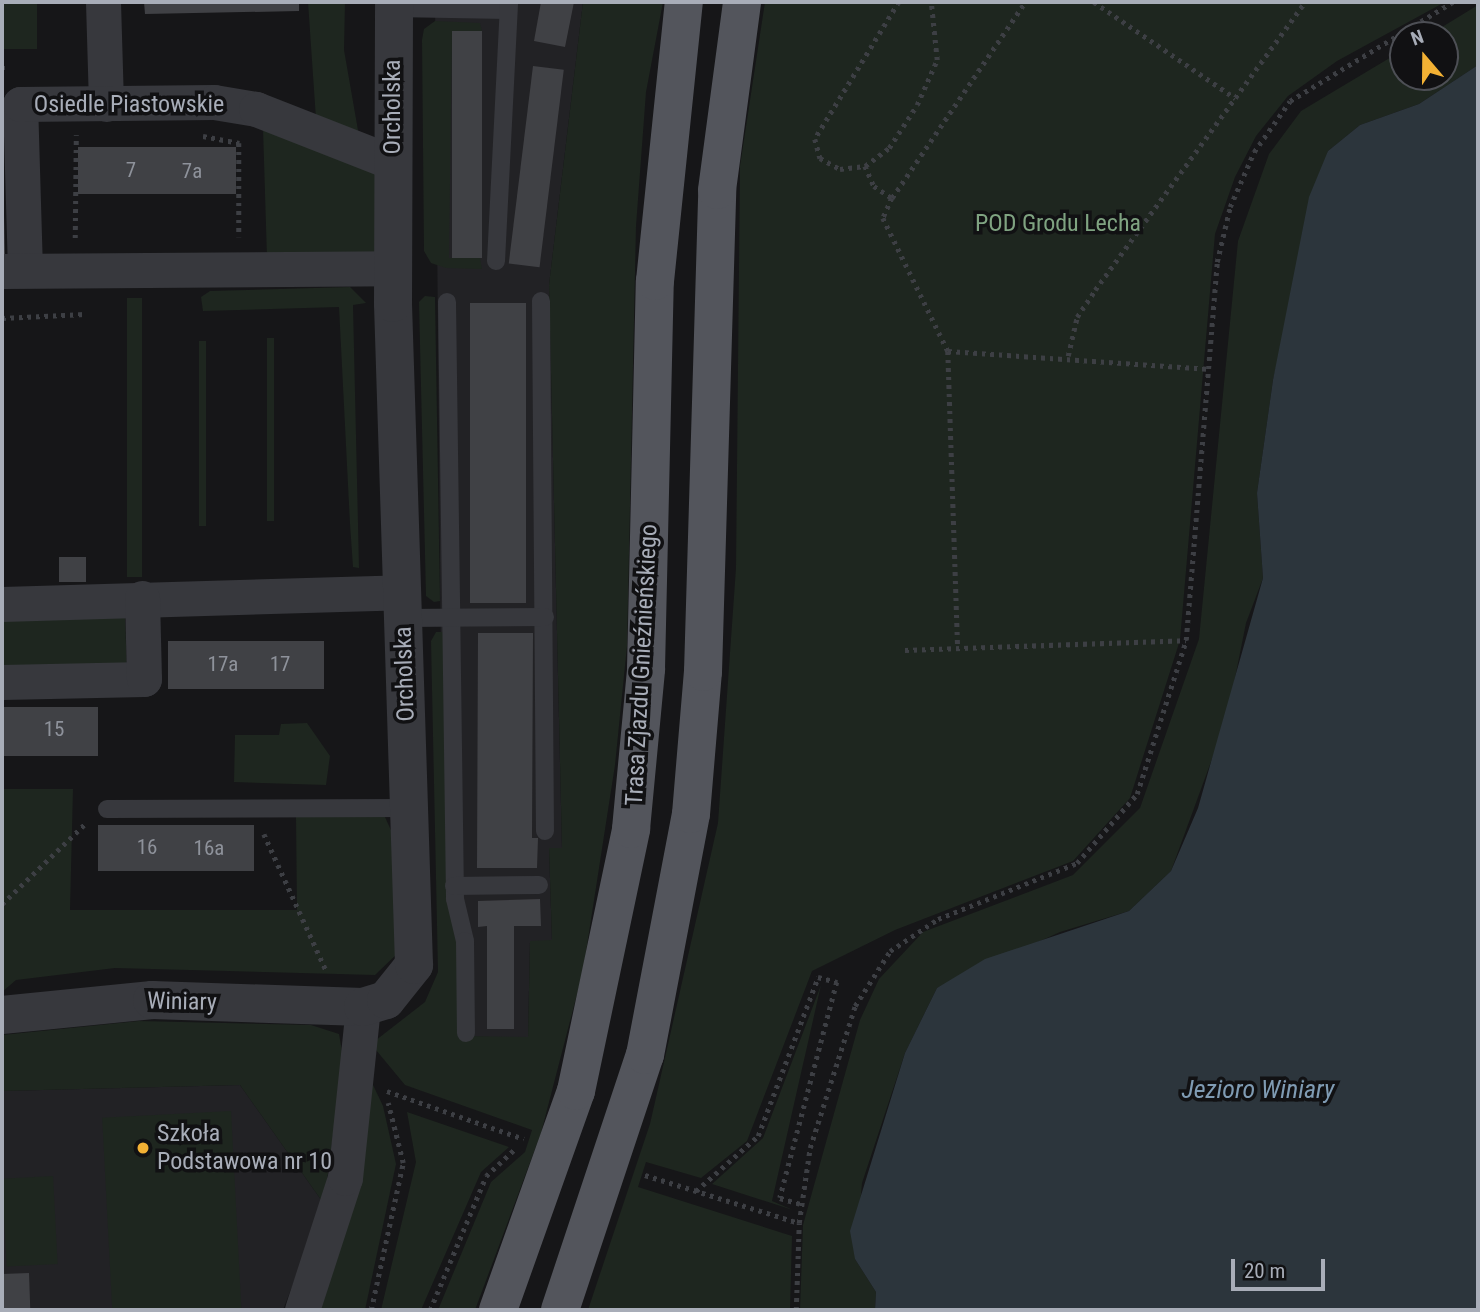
<!DOCTYPE html>
<meta charset="utf-8">
<style>
body{margin:0}
#map{position:relative;width:1480px;height:1312px;overflow:hidden;background:#161618;font-family:"Roboto Condensed",sans-serif}
div>[style]{position:absolute}
[style*='--x']{left:calc(var(--x)*1px);top:calc(var(--y)*1px);width:calc(var(--w)*1px);rotate:calc(var(--a)*1deg)}
.built>*{inset:0;background:#222225}
.green>*{inset:0;background:#1e261f;transform-origin:0 0}
.water>*{inset:0;background:#2c353c}
.building>*{inset:0;background:#404145;transform-origin:0 0}
.path>*{height:4.5px;margin-top:-2.25px;transform-origin:0;background:repeating-linear-gradient(90deg,#3d3f44 0 3.5px,transparent 0 8.5px)}
.service>*{height:18px;margin:-9px;padding:0 9px;transform-origin:9px;border-radius:9px;background:#37383d}
.minor>*{height:35px;margin:-17.5px;padding:0 17.5px;transform-origin:17.5px;border-radius:17.5px;background:#37383d}
.tertiary>*{height:38px;margin:-19px;padding:0 19px;transform-origin:19px;border-radius:19px;background:#37383d}
.primary>*{height:38px;margin:-19px;padding:0 19px;transform-origin:19px;border-radius:19px;background:#53555c}
.dots>*{width:19px;height:19px;translate:-50% -50%;box-sizing:border-box;border:4px solid #111113;border-radius:50%}
span{translate:-50% -50%;white-space:nowrap;text-align:center;line-height:1.15;-webkit-text-stroke:7px #111113;paint-order:stroke}
.number-label{font-size:21px;color:#8e929b}
.number-label span{-webkit-text-stroke-width:0}
.street-label{font-size:24px;color:#a8adb8}
.park-label{font-size:24px;color:#7fa381}
.poi-label{font-size:24px;color:#a8adb8}
.left{translate:0 -50%;text-align:left}
.water-label{font-size:26px;color:#7f9bb3;font-style:italic}
.frame{position:absolute;inset:0;border:4px solid #a8adb8;pointer-events:none}
.north{position:absolute;left:1389px;top:21px;width:70px;height:70px;box-sizing:border-box;background:#111113;border:2px solid #4d4f55;border-radius:50%;rotate:340deg;font-size:19px;font-weight:700;line-height:28px;text-align:center;color:#a8adb8}
.north::after{content:'';display:block;margin:auto;width:24px;height:32px;background:#f2b134;clip-path:polygon(50% 0,100% 100%,50% 72%,0 100%)}
.scale{position:absolute;left:1231px;top:1259px;width:94px;height:32px;box-sizing:border-box;border:4px solid #a8adb8;border-top:0;padding-left:9px;font-size:21px;line-height:24px;white-space:nowrap;color:#a8adb8;-webkit-text-stroke:5px #111113;paint-order:stroke}
</style>
<div id="map">
<div class="built">
<div style="clip-path:polygon(435px 2px,583px 2px,549px 285px,562px 849px,549px 848px,552px 941px,530px 942px,528px 1038px,451px 1036px,443px 892px)"></div>
<div style="clip-path:polygon(240px 1085px,324px 1204px,283px 1310px,2px 1310px,2px 1091px)"></div>
</div>
<div class="green">
<div style="left:2px;top:2px;width:35px;height:47px"></div>
<div style="clip-path:polygon(308px 2px,345px 2px,344px 50px,359px 136px,316px 119px)"></div>
<div style="clip-path:polygon(583px 2px,663px 2px,646px 92px,636px 226px,627px 646px,615px 765px,583px 971px,541px 1133px,475px 1310px,438px 1310px,491px 1182px,525px 1152px,532px 1130px,405px 1085px,371px 1044px,425px 1002px,438px 972px,431px 641px,436px 632px,449px 632px,462px 1036px,528px 1037px,530px 941px,552px 940px,549px 848px,562px 848px,549px 285px)"></div>
<div style="clip-path:polygon(765px 2px,1445px 2px,1337px 61px,1288px 96px,1256px 136px,1235px 177px,1215px 234px,1180px 640px,1130px 798px,1073px 861px,895px 930px,812px 971px,747px 1141px,701px 1178px,646px 1162px,638px 1187px,792px 1236px,790px 1310px,588px 1310px,650px 1124px,718px 823px,736px 568px,740px 166px)"></div>
<div style="clip-path:polygon(1478px 5px,1478px 65px,1419px 104px,1360px 125px,1328px 151px,1273px 380px,1257px 493px,1263px 578px,1246px 623px,1227px 718px,1171px 871px,1129px 911px,1060px 932px,937px 988px,905px 1053px,862px 1183px,855px 1259px,876px 1292px,875px 1310px,800px 1310px,803px 1225px,860px 1020px,879px 979px,923px 932px,1073px 875px,1140px 808px,1199px 639px,1238px 241px,1269px 154px,1301px 111px,1403px 50px,1403px 77px,1445px 77px,1445px 35px,1429px 35px)"></div>
<div style="clip-path:polygon(435px 21px,480px 23px,482px 31px,452px 31px,449px 258px,480px 258px,482px 269px,446px 268px,431px 263px,424px 251px,422px 40px,424px 29px)"></div>
<div style="clip-path:polygon(263px 128px,377px 174px,375px 257px,267px 258px)"></div>
<div style="clip-path:polygon(350px 287px,366px 303px,353px 305px,359px 568px,353px 567px,350px 524px,339px 307px,203px 311px,201px 297px,210px 291px)"></div>
<div style="clip-path:polygon(425px 296px,435px 297px,440px 601px,434px 602px,426px 596px,419px 302px)"></div>
<div style="left:127px;top:298px;width:15px;height:279px"></div>
<div style="left:267px;top:338px;width:7px;height:183px"></div>
<div style="left:199px;top:341px;width:7px;height:185px"></div>
<div style="left:125px;top:616px;width:50px;height:123px;rotate:88deg"></div>
<div style="clip-path:polygon(307px 723px,330px 756px,326px 785px,234px 782px,235px 735px,279px 735px,281px 724px)"></div>
<div style="clip-path:polygon(2px 789px,73px 789px,70px 910px,297px 910px,296px 817px,385px 817px,394px 837px,399px 952px,375px 975px,115px 968px,16px 980px,2px 992px)"></div>
<div style="clip-path:polygon(821px 985px,772px 1201px,793px 1210px,712px 1184px,763px 1138px)"></div>
<div style="clip-path:polygon(139px 1021px,311px 1025px,339px 1034px,343px 1057px,324px 1204px,240px 1085px,2px 1091px,2px 1035px)"></div>
<div style="clip-path:polygon(365px 1068px,383px 1106px,396px 1164px,365px 1310px,314px 1310px)"></div>
<div style="left:231px;top:1111px;width:199px;height:129px;rotate:87deg"></div>
<div style="clip-path:polygon(407px 1112px,509px 1147px,481px 1172px,421px 1310px,381px 1310px,416px 1162px)"></div>
<div style="left:53px;top:1176px;width:88px;height:51px;rotate:87deg"></div>
</div>
<div class="water">
<div style="clip-path:polygon(1478px 65px,1478px 1310px,875px 1310px,876px 1292px,855px 1259px,850px 1231px,905px 1053px,937px 988px,985px 959px,1129px 911px,1171px 871px,1198px 808px,1263px 578px,1257px 493px,1273px 380px,1309px 197px,1328px 151px,1360px 125px,1419px 104px)"></div>
</div>
<div class="building">
<div style="clip-path:polygon(144px 2px,299px 2px,299px 11px,145px 14px)"></div>
<div style="clip-path:polygon(541px 2px,574px 2px,565px 47px,534px 41px)"></div>
<div style="left:452px;top:31px;width:30px;height:227px"></div>
<div style="left:533px;top:66px;width:31px;height:199px;rotate:7deg"></div>
<div style="left:236px;top:147px;width:47px;height:158px;rotate:90deg"></div>
<div style="clip-path:polygon(2px 215px,4px 215px,5px 254px,2px 254px)"></div>
<div style="left:470px;top:303px;width:56px;height:300px"></div>
<div style="left:59px;top:557px;width:27px;height:25px"></div>
<div style="clip-path:polygon(478px 633px,533px 633px,532px 838px,538px 838px,537px 868px,477px 868px)"></div>
<div style="left:324px;top:641px;width:48px;height:156px;rotate:90deg"></div>
<div style="left:2px;top:707px;width:96px;height:49px"></div>
<div style="left:98px;top:825px;width:156px;height:46px"></div>
<div style="clip-path:polygon(540px 899px,541px 926px,514px 926px,514px 1029px,487px 1029px,487px 926px,478px 927px,478px 901px)"></div>
<div style="left:29px;top:1273px;width:37px;height:27px;rotate:88deg"></div>
</div>
<div class="path">
<div style="--x:899;--y:2;--w:161;--a:121.5"></div>
<div style="--x:815;--y:139;--w:20;--a:75"></div>
<div style="--x:820;--y:158;--w:23;--a:29"></div>
<div style="--x:840;--y:169;--w:25;--a:-7"></div>
<div style="--x:865;--y:166;--w:30;--a:-37"></div>
<div style="--x:889;--y:148;--w:51;--a:-56.9"></div>
<div style="--x:917;--y:105;--w:49;--a:-66"></div>
<div style="--x:937;--y:60;--w:58;--a:-95.9"></div>
<div style="--x:1094;--y:2;--w:171;--a:34.2"></div>
<div style="--x:2;--y:68;--w:6;--a:0"></div>
<div style="--x:203;--y:136;--w:37;--a:11"></div>
<div style="--x:239;--y:143;--w:94;--a:90"></div>
<div style="--x:865;--y:166;--w:22;--a:66"></div>
<div style="--x:874;--y:186;--w:22;--a:34"></div>
<div style="--x:892;--y:198;--w:237;--a:-55.8"></div>
<div style="--x:892;--y:198;--w:22;--a:114"></div>
<div style="--x:883;--y:218;--w:148;--a:64"></div>
<div style="--x:948;--y:351;--w:296;--a:88.1"></div>
<div style="--x:75;--y:238;--w:103;--a:-89.4"></div>
<div style="--x:2;--y:318;--w:83;--a:-2.8"></div>
<div style="--x:948;--y:351;--w:263;--a:3.9"></div>
<div style="--x:1068;--y:356;--w:40;--a:-77"></div>
<div style="--x:1077;--y:317;--w:32;--a:-56"></div>
<div style="--x:1095;--y:290;--w:356;--a:-53.9"></div>
<div style="--x:905;--y:650;--w:281;--a:-2"></div>
<div style="--x:264;--y:834;--w:152;--a:65.5"></div>
<div style="--x:2;--y:904;--w:118;--a:-44"></div>
<div style="--x:387;--y:1091;--w:145;--a:19.3"></div>
<div style="--x:645;--y:1175;--w:161;--a:17.3"></div>
<div style="--x:696;--y:1191;--w:83;--a:-41.6"></div>
<div style="--x:758;--y:1136;--w:170;--a:-69.3"></div>
<div style="--x:818;--y:977;--w:20;--a:15"></div>
<div style="--x:837;--y:982;--w:223;--a:104.8"></div>
<div style="--x:780;--y:1198;--w:22;--a:16"></div>
<div style="--x:371;--y:1310;--w:150;--a:-77.7"></div>
<div style="--x:403;--y:1163;--w:62;--a:-104"></div>
<div style="--x:430;--y:1310;--w:145;--a:-67.3"></div>
<div style="--x:486;--y:1176;--w:42;--a:-43.1"></div>
<div style="--x:796;--y:1310;--w:87;--a:-88"></div>
<div style="--x:799;--y:1223;--w:76;--a:-81.7"></div>
<div style="--x:810;--y:1148;--w:149;--a:-72.4"></div>
<div style="--x:855;--y:1006;--w:65;--a:-57.5"></div>
<div style="--x:890;--y:951;--w:58;--a:-33.7"></div>
<div style="--x:938;--y:919;--w:150;--a:-21.9"></div>
<div style="--x:1077;--y:863;--w:91;--a:-49"></div>
<div style="--x:1137;--y:794;--w:162;--a:-72.3"></div>
<div style="--x:1186;--y:640;--w:379;--a:-85.3"></div>
<div style="--x:1217;--y:262;--w:57;--a:-76.7"></div>
<div style="--x:1230;--y:207;--w:60;--a:-66.4"></div>
<div style="--x:1254;--y:152;--w:62;--a:-54.8"></div>
<div style="--x:1290;--y:101;--w:191;--a:-31.3"></div>
</div>
<div class="service">
<div style="--x:393;--y:8;--w:115;--a:1"></div>
<div style="--x:496;--y:261;--w:259;--a:-87.1"></div>
<div style="--x:541;--y:301;--w:530;--a:89.57"></div>
<div style="--x:447;--y:302;--w:597;--a:89.23"></div>
<div style="--x:455;--y:899;--w:43;--a:76.6"></div>
<div style="--x:465;--y:941;--w:92;--a:89.4"></div>
<div style="--x:403;--y:618;--w:142;--a:-0.4"></div>
<div style="--x:107;--y:809;--w:303;--a:-0.2"></div>
<div style="--x:454;--y:886;--w:85;--a:-0.7"></div>
</div>
<div class="minor">
<div style="--x:103;--y:2;--w:102;--a:88.3"></div>
<div style="--x:25;--y:270;--w:166;--a:-91.7"></div>
<div style="--x:20;--y:104;--w:194;--a:-0.6"></div>
<div style="--x:214;--y:102;--w:43;--a:9.5"></div>
<div style="--x:256;--y:109;--w:148;--a:21.4"></div>
<div style="--x:2;--y:271;--w:392;--a:-0.4"></div>
<div style="--x:2;--y:604;--w:400;--a:-1.7"></div>
<div style="--x:2;--y:682;--w:142;--a:-1.2"></div>
<div style="--x:144;--y:679;--w:81;--a:-91.4"></div>
<div style="--x:302;--y:1310;--w:139;--a:-72"></div>
<div style="--x:345;--y:1178;--w:172;--a:-84"></div>
</div>
<div class="tertiary">
<div style="--x:2;--y:1015;--w:151;--a:-5.7"></div>
<div style="--x:152;--y:1000;--w:211;--a:1.9"></div>
<div style="--x:363;--y:1007;--w:24;--a:-17"></div>
<div style="--x:386;--y:1000;--w:45;--a:-51.3"></div>
<div style="--x:414;--y:965;--w:662;--a:-91.82"></div>
<div style="--x:393;--y:303;--w:301;--a:-89.8"></div>
</div>
<div class="primary">
<div style="--x:498;--y:1310;--w:232;--a:-70.4"></div>
<div style="--x:576;--y:1091;--w:268;--a:-78.1"></div>
<div style="--x:631;--y:829;--w:161;--a:-84.6"></div>
<div style="--x:646;--y:669;--w:388;--a:-88.7"></div>
<div style="--x:655;--y:281;--w:281;--a:-84.1"></div>
<div style="--x:560;--y:1310;--w:269;--a:-71.6"></div>
<div style="--x:645;--y:1055;--w:245;--a:-79.2"></div>
<div style="--x:691;--y:814;--w:143;--a:-85.2"></div>
<div style="--x:703;--y:672;--w:482;--a:-88.3"></div>
<div style="--x:717;--y:190;--w:190;--a:-82.4"></div>
</div>
<div class="dots">
<div style="left:143px;top:1148px;background:#f2b134"></div>
</div>
<div class="number-label">
<span style="left:131px;top:170px">7</span>
<span style="left:192px;top:171px">7a</span>
<span style="left:223px;top:664px">17a</span>
<span style="left:280px;top:664px">17</span>
<span style="left:54px;top:729px">15</span>
<span style="left:147px;top:847px">16</span>
<span style="left:209px;top:848px">16a</span>
</div>
<div class="street-label">
<span style="left:129px;top:105px">Osiedle Piastowskie</span>
<span style="left:393px;top:107px;rotate:-90deg">Orcholska</span>
<span style="left:642px;top:665px;rotate:-87deg">Trasa Zjazdu Gnieźnieńskiego</span>
<span style="left:405px;top:674px;rotate:-92deg">Orcholska</span>
<span style="left:182px;top:1002px;rotate:1deg">Winiary</span>
</div>
<div class="park-label">
<span style="left:1058px;top:224px">POD Grodu Lecha</span>
</div>
<div class="poi-label">
<span class="left" style="left:157px;top:1148px">Szkoła<br>Podstawowa nr 10</span>
</div>
<div class="water-label">
<span style="left:1258px;top:1090px">Jezioro Winiary</span>
</div>
<div class="frame"></div>
<div class="north">N</div>
<div class="scale">20 m</div>
</div>
